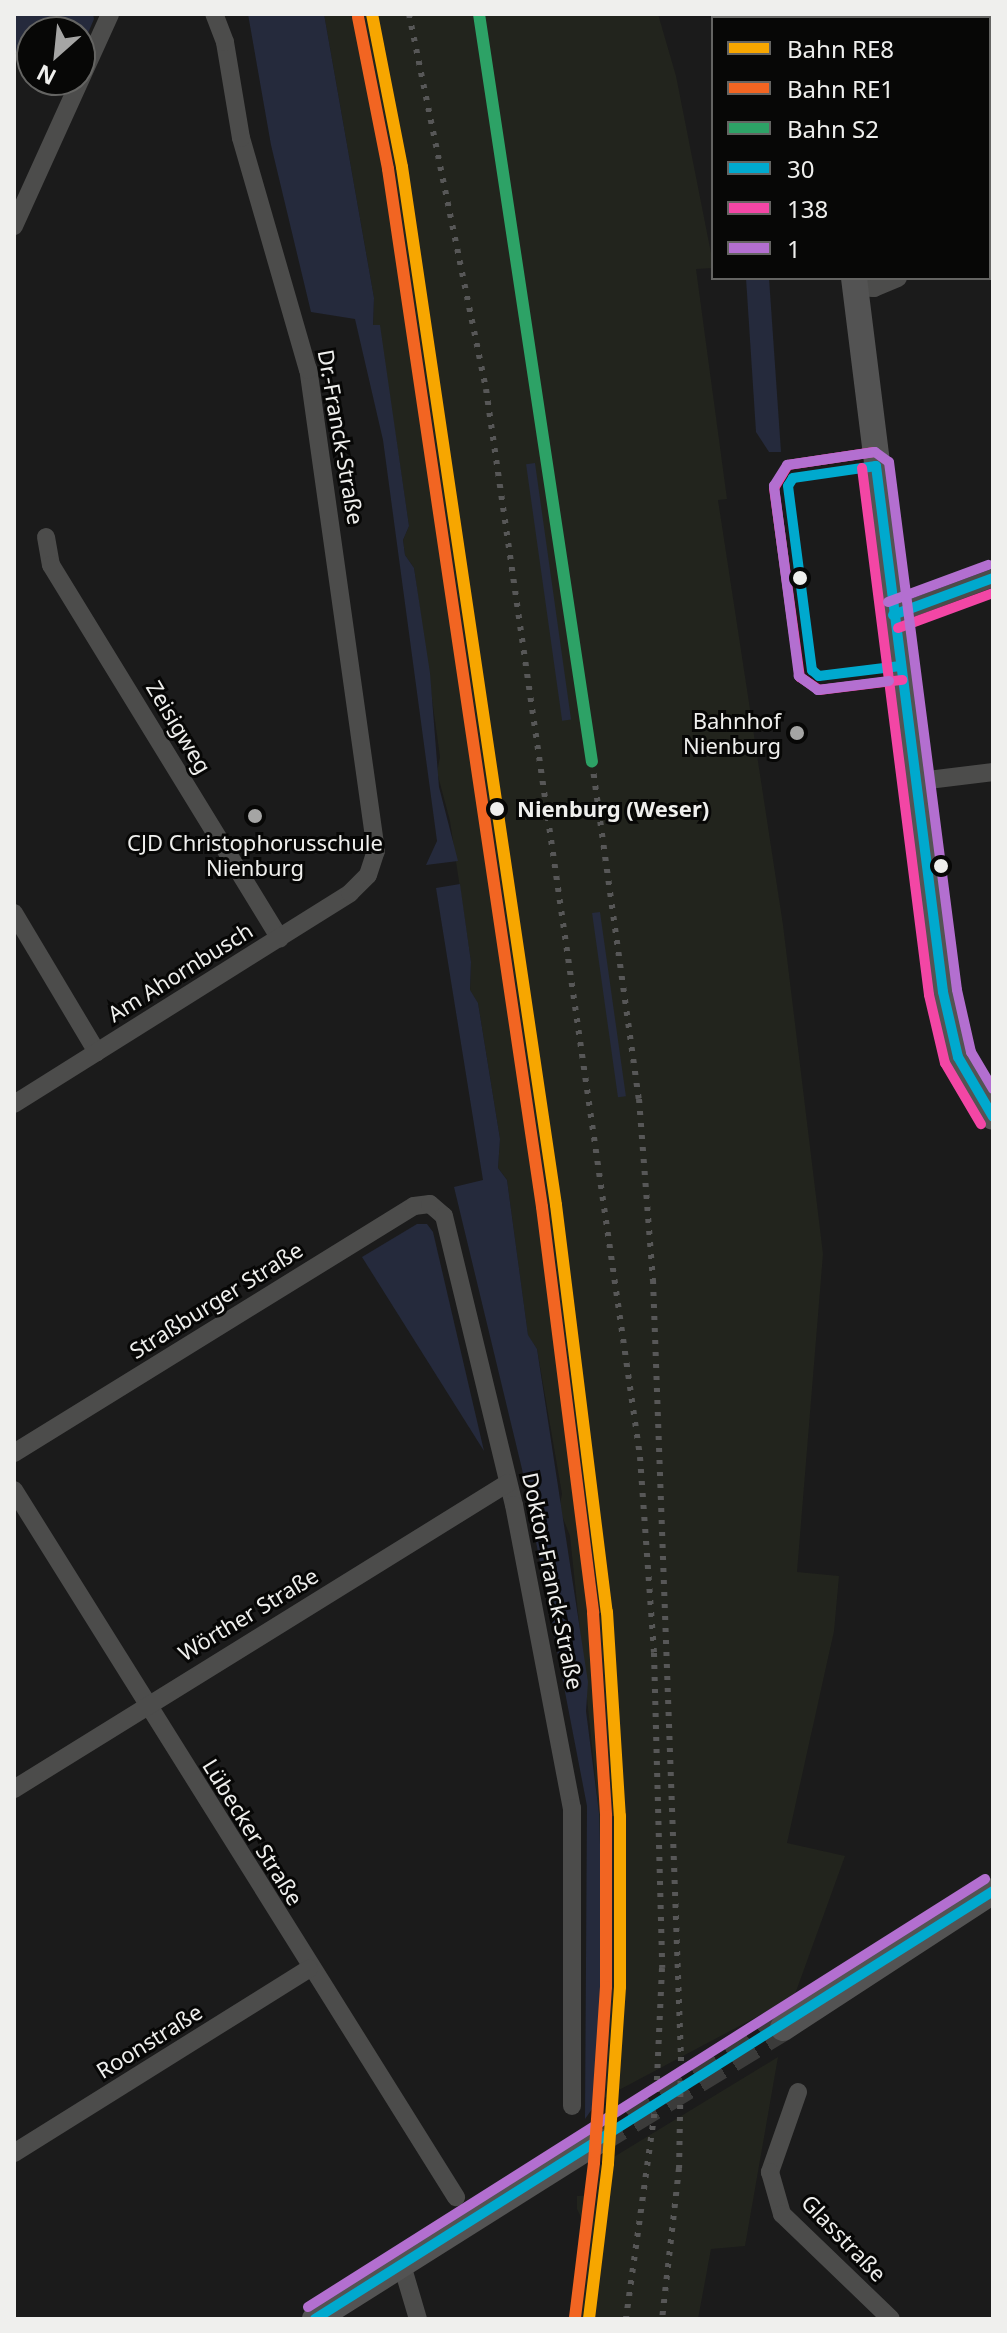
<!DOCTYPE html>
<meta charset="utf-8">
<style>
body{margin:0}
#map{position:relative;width:1007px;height:2333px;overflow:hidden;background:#1b1b1b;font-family:"Noto Sans",sans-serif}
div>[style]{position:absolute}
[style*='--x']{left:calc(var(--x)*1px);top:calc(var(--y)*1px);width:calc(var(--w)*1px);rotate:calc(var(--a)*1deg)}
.built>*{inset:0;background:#22241d}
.green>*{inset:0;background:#252a3c;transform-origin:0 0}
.secondary-tunnel>*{height:26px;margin-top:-13px;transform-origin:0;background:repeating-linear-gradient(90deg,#3b3b3a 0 26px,transparent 0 39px)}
.street>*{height:18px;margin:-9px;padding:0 9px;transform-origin:9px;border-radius:9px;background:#4c4c4b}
.secondary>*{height:26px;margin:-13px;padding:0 13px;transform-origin:13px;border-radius:13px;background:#535353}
.rail>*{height:6px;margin-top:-3px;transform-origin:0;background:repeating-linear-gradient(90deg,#575757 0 4px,transparent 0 12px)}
.bus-1>*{height:10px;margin:-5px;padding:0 5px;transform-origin:5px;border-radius:5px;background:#00a9ce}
.bus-2>*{height:10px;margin:-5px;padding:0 5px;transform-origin:5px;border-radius:5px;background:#f346a5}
.bus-3>*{height:10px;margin:-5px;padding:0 5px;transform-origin:5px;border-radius:5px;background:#b36fd0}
.rail-1>*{height:12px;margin:-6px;padding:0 6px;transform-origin:6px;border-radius:6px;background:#f7a600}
.rail-2>*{height:12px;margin:-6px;padding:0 6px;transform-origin:6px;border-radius:6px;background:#f26522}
.rail-3>*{height:12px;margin:-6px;padding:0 6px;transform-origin:6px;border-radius:6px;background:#2da266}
.dots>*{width:22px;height:22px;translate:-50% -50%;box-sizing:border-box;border:4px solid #070706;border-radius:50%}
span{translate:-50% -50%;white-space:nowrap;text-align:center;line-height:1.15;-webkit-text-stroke:6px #070706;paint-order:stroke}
.street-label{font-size:22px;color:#efefed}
.poi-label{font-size:22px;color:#efefed}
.right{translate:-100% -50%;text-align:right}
.stop-label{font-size:22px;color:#efefed;font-weight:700}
.left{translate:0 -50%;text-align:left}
.frame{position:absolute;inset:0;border:16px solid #efefed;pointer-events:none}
.legend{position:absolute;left:711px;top:16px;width:280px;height:264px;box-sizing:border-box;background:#070706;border:2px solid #646462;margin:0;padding:10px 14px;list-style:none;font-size:24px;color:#efefed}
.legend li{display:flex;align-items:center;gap:16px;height:40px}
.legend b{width:40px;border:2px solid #646462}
.north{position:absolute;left:16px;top:16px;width:80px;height:80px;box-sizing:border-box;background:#070706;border:2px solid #646462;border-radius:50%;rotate:207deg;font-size:22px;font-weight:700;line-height:32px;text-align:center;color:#efefed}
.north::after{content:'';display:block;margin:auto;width:28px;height:36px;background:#a5a5a4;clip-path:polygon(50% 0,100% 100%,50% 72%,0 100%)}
</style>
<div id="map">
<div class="built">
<div style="clip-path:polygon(324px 14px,658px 14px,676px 76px,713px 263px,713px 268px,696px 269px,727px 499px,718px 500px,783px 925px,823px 1254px,797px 1572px,839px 1576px,834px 1631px,787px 1843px,845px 1856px,794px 1997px,602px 2099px,599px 1813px,570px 1536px,559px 1508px,562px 1494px,537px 1349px,528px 1336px,507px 1180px,498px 1168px,500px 1139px,478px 1003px,470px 991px,471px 962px,450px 821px,437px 772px,440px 757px,414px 568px,405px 555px,403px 540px,409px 526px,379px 325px,373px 326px,374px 298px)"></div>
<div style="clip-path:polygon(778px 2057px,745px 2246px,711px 2249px,698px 2319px,572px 2319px,581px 2299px,590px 2236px,577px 2209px,577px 2196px,597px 2195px,599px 2166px)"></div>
</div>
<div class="green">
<div style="clip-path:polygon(14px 14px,93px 14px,94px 19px,80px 52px,80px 32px,32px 32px,32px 64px,14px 57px)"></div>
<div style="clip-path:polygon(248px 14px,324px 14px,374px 298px,373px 325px,380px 325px,409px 526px,403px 540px,405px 555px,414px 568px,430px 673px,439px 787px,458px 861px,426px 865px,437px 841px,383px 440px,355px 319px,311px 312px,271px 145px)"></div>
<div style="clip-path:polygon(746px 278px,769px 278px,781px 452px,769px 452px,756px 432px)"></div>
<div style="left:535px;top:463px;width:259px;height:9px;rotate:82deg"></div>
<div style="clip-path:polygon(460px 884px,471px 962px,470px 990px,478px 1003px,500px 1139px,498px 1168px,507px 1180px,528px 1335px,537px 1349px,588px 1682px,586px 1711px,599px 1813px,605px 2004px,597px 2044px,602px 2044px,602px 2095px,585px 2119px,587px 1806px,522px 1469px,454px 1187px,483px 1180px,436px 888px)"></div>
<div style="left:600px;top:912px;width:186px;height:8px;rotate:82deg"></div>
<div style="clip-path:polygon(417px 1224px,427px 1224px,433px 1232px,484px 1451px,362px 1257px)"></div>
</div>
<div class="secondary-tunnel">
<div style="--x:598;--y:2141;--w:217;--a:-31.4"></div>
</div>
<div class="street">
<div style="--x:14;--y:226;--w:233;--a:-65.6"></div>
<div style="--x:989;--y:240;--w:4;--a:-14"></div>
<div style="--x:855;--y:287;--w:19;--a:3"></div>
<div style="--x:874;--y:288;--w:26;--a:-23"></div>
<div style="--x:46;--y:537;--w:28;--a:80"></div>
<div style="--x:51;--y:565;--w:438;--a:58.5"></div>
<div style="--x:893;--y:615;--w:107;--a:-20.3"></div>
<div style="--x:920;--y:781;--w:74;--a:-7"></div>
<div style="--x:14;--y:913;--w:162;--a:59.2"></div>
<div style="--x:14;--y:1104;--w:397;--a:-32.1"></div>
<div style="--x:350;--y:893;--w:25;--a:-45"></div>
<div style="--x:368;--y:875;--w:25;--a:-72"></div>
<div style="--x:376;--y:851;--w:486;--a:-98"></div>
<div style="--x:308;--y:370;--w:241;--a:-106.1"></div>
<div style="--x:241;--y:138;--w:97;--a:-99.5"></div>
<div style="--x:225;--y:42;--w:30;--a:-111"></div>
<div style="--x:14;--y:1453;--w:470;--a:-31.7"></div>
<div style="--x:414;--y:1206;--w:16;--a:-7"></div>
<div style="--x:430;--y:1204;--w:18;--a:41"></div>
<div style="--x:444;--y:1216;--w:297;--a:76.4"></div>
<div style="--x:514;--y:1505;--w:309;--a:79.2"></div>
<div style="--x:572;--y:1808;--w:298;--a:90"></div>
<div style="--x:14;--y:1490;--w:834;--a:57.99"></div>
<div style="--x:14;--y:1789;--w:581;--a:-31.78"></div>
<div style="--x:798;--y:2092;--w:85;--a:109.3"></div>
<div style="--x:770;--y:2172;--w:44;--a:74.1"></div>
<div style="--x:782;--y:2214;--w:151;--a:43.9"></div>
<div style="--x:14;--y:2153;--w:348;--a:-32"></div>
<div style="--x:402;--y:2265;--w:56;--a:73.5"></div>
</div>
<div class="secondary">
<div style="--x:857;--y:18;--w:4;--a:-90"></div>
<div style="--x:854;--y:278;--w:720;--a:82.89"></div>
<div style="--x:943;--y:992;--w:67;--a:77"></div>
<div style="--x:958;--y:1057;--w:69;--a:59.7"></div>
<div style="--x:783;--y:2028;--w:251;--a:-33.1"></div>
<div style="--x:315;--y:2319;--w:334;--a:-32.2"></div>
</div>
<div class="rail">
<div style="--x:409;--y:14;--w:383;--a:78.4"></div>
<div style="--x:486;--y:389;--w:1079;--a:81.79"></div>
<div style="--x:640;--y:1457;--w:196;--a:85.9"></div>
<div style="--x:654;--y:1653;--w:315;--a:88.5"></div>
<div style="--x:662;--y:1968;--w:134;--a:92.6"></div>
<div style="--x:656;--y:2102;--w:219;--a:97.9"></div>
<div style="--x:592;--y:762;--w:340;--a:82.1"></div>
<div style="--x:639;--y:1099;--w:182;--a:85.6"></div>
<div style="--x:653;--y:1280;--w:778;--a:87.94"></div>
<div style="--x:681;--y:2057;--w:111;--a:91"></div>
<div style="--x:679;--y:2168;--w:152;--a:96.4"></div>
</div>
<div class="bus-1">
<div style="--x:876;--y:466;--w:530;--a:82.74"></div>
<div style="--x:943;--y:992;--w:67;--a:77"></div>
<div style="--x:958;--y:1057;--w:69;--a:59.7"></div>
<div style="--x:876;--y:466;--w:84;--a:171.8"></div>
<div style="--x:793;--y:478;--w:9;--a:122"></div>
<div style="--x:788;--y:486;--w:186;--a:82.6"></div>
<div style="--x:812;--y:670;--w:9;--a:41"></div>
<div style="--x:819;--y:676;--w:82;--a:-7"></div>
<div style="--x:893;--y:615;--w:107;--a:-20.3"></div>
<div style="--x:315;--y:2319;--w:802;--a:-32.26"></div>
</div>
<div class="bus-2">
<div style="--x:874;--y:452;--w:87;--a:171.4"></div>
<div style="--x:788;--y:465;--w:27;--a:121"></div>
<div style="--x:774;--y:488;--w:191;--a:82.2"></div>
<div style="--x:800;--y:677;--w:23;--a:34"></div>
<div style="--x:819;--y:690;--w:84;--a:-6.9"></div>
<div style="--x:862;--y:468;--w:531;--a:82.75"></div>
<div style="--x:929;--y:995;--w:70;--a:76.8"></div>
<div style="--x:945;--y:1063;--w:71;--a:59.5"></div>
<div style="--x:898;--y:628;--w:101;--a:-20.2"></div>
</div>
<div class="bus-3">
<div style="--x:888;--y:602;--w:107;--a:-20.3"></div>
<div style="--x:889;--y:681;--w:72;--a:172.8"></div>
<div style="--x:818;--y:690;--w:24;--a:-144"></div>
<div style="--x:799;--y:676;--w:192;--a:-97.5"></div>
<div style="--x:774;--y:486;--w:25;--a:-58"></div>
<div style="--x:787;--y:465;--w:89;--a:-8.4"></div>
<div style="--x:875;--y:452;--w:17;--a:36"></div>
<div style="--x:889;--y:462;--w:532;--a:82.66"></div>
<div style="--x:957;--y:990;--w:64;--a:77.3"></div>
<div style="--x:971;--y:1052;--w:43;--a:59.3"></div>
<div style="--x:308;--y:2307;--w:801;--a:-32.3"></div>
</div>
<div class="rail-1">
<div style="--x:372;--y:14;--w:156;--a:78.9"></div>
<div style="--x:402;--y:167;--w:1049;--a:81.56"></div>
<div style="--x:556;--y:1205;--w:410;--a:82.9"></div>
<div style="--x:607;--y:1612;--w:204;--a:86.4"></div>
<div style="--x:620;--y:1816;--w:171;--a:90"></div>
<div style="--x:620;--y:1987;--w:177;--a:93.9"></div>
<div style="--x:608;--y:2164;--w:156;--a:97"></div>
</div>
<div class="rail-2">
<div style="--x:358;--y:17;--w:155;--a:78.8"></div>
<div style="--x:388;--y:169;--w:1049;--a:81.56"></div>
<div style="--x:542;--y:1207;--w:409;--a:82.8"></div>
<div style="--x:593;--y:1613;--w:203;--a:86.3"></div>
<div style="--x:606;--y:1816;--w:171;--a:90"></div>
<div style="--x:606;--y:1987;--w:176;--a:93.9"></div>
<div style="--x:594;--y:2163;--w:155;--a:97"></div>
</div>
<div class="rail-3">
<div style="--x:479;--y:14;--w:756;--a:81.41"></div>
</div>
<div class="dots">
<div style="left:800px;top:578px;background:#efefed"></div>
<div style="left:797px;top:733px;background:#a5a5a4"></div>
<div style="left:497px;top:809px;background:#efefed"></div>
<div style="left:255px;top:816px;background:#a5a5a4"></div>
<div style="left:941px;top:866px;background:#efefed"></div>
</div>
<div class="street-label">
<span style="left:341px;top:437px;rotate:80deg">Dr.-Franck-Straße</span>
<span style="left:179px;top:727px;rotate:59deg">Zeisigweg</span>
<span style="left:180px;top:972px;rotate:-32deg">Am Ahornbusch</span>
<span style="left:216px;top:1300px;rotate:-32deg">Straßburger Straße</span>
<span style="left:553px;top:1581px;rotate:78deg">Doktor-Franck-Straße</span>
<span style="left:248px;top:1614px;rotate:-31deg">Wörther Straße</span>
<span style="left:253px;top:1832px;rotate:58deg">Lübecker Straße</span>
<span style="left:149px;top:2041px;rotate:-32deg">Roonstraße</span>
<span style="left:844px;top:2238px;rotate:46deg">Glasstraße</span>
</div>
<div class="poi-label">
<span class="right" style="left:781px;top:733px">Bahnhof<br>Nienburg</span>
<span style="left:255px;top:855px">CJD Christophorusschule<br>Nienburg</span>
</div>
<div class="stop-label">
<span class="left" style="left:517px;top:809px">Nienburg (Weser)</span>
</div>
<div class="frame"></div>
<ul class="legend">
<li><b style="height:10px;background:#f7a600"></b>Bahn RE8</li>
<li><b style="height:10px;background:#f26522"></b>Bahn RE1</li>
<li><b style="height:10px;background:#2da266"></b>Bahn S2</li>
<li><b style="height:10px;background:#00a9ce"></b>30</li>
<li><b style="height:10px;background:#f346a5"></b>138</li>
<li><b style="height:10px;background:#b36fd0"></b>1</li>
</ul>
<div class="north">N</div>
</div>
